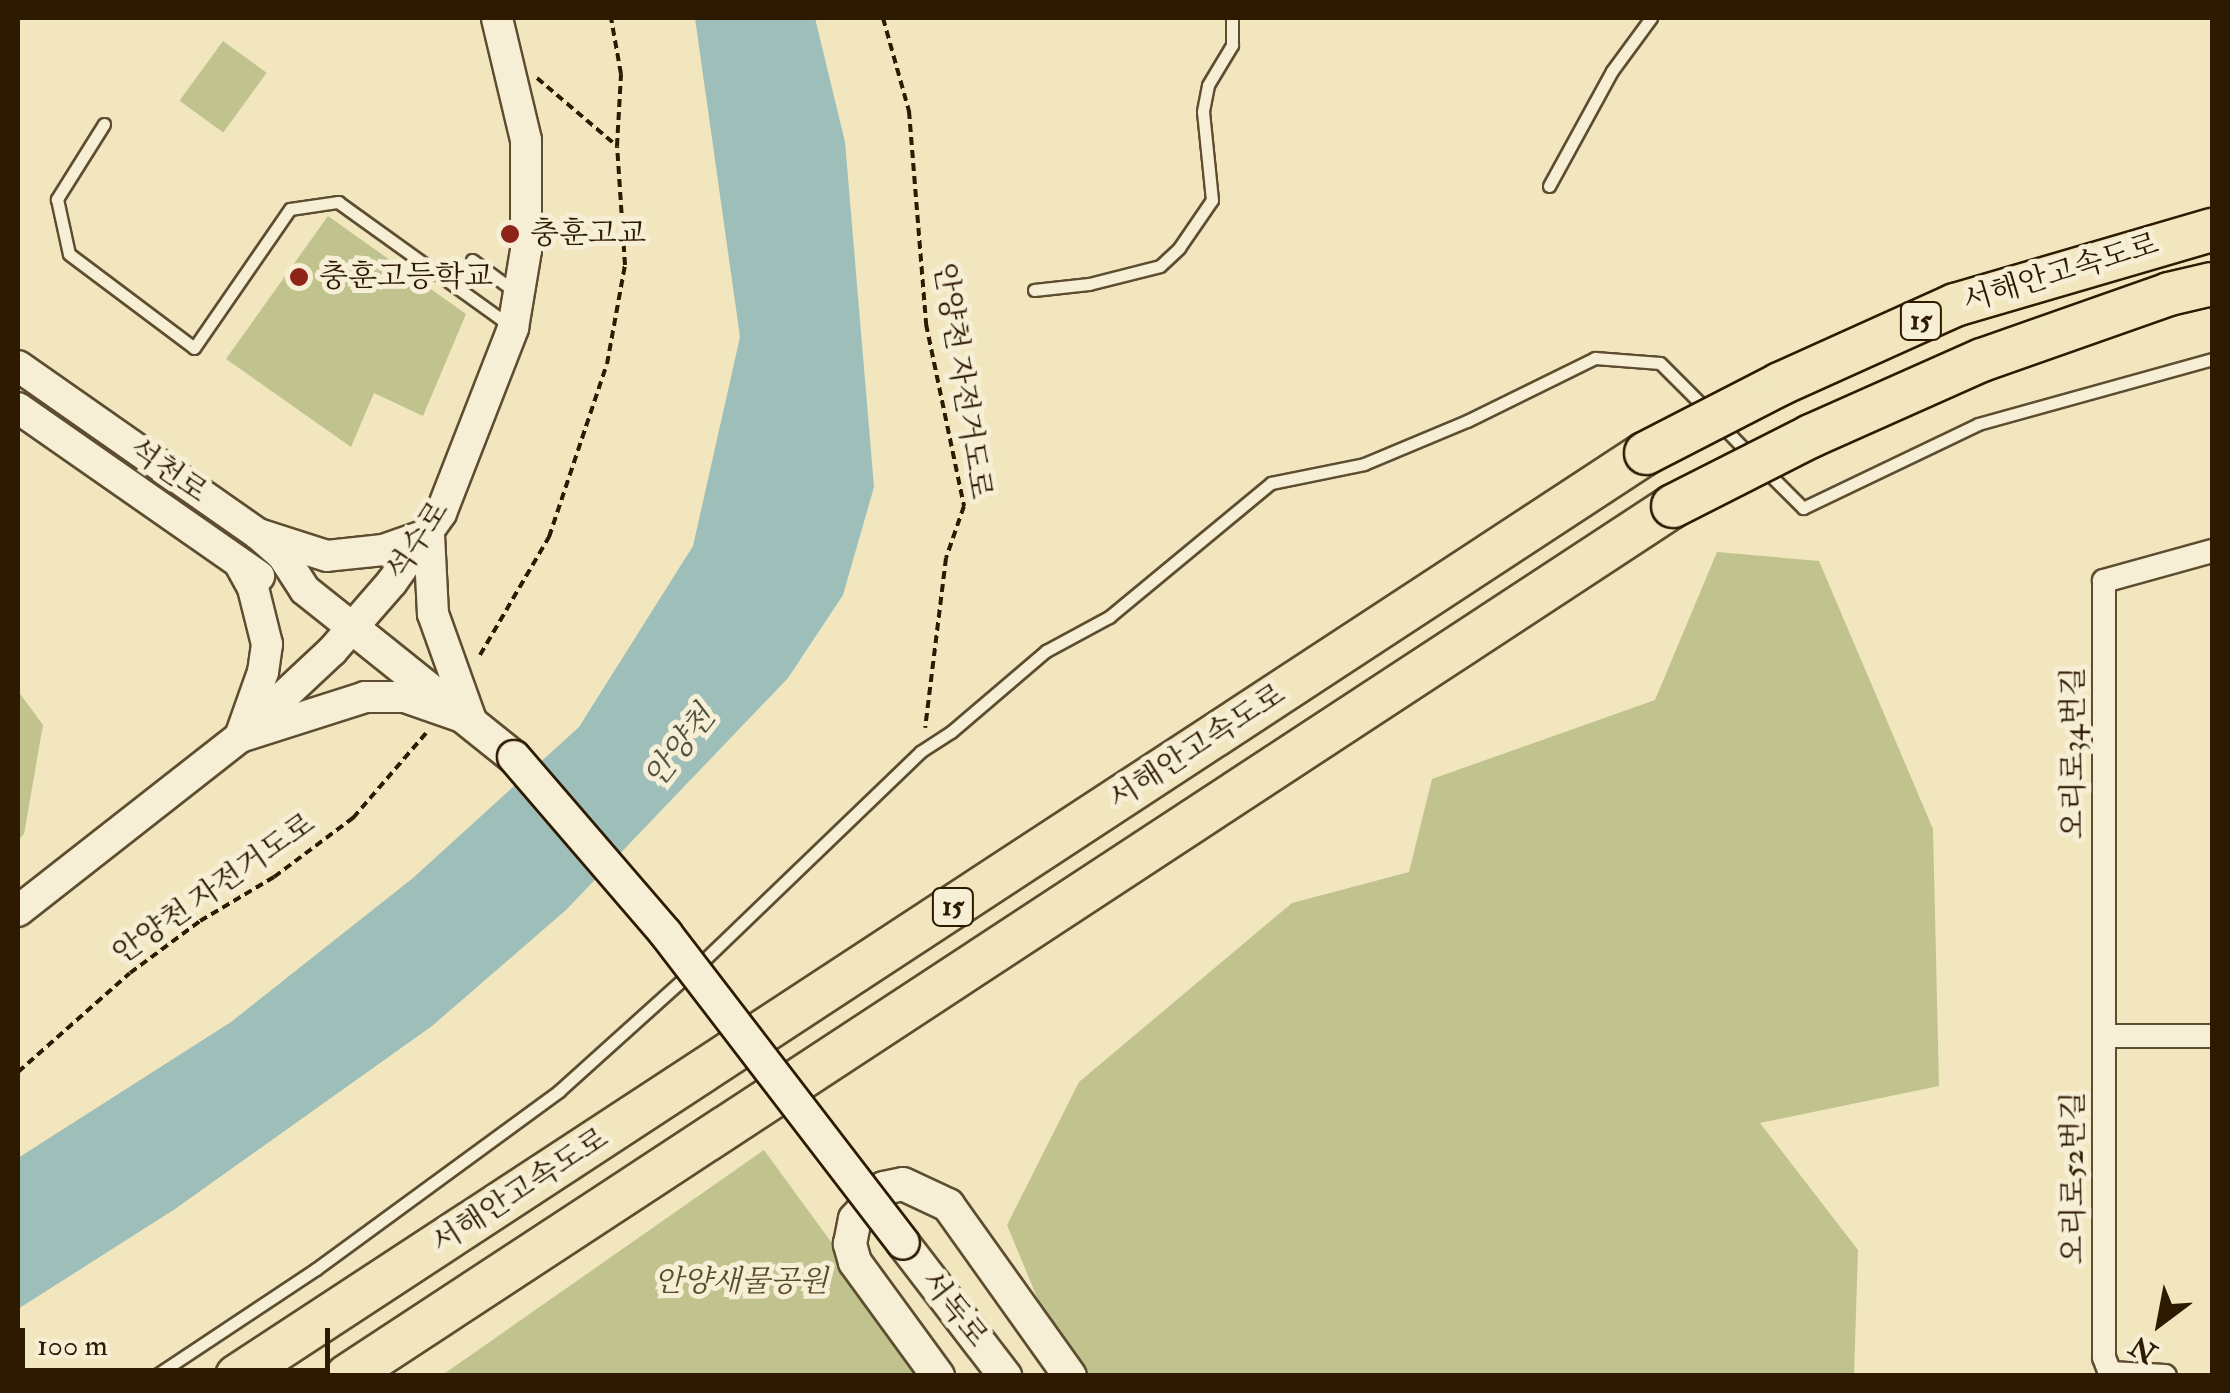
<!DOCTYPE html>
<meta charset="utf-8">
<style>
body{margin:0}
#map{position:relative;width:2230px;height:1393px;overflow:hidden;background:#f1e6be;font-family:"IM FELL Double Pica","Noto Serif KR",serif}
div>[style]{position:absolute}
[style*='--x']{left:calc(var(--x)*1px);top:calc(var(--y)*1px);width:calc(var(--w)*1px);rotate:calc(var(--a)*1deg)}
.green>*{inset:0;background:#c0c38d;transform-origin:0 0}
.water>*{inset:0;background:#9dbeb9}
.path>*{height:4px;margin-top:-2px;transform-origin:0;background:repeating-linear-gradient(90deg,#2d1a00 0 8px,transparent 0 13px)}
.roads{filter:drop-shadow(2px 0 #5e4d30) drop-shadow(-2px 0 #5e4d30) drop-shadow(0 2px #5e4d30) drop-shadow(0 -2px #5e4d30)}
.service>*{height:11px;margin:-5.5px;padding:0 5.5px;transform-origin:5.5px;border-radius:5.5px;background:#f6efd5}
.minor>*{height:22px;margin:-11px;padding:0 11px;transform-origin:11px;border-radius:11px;background:#f6efd5}
.tertiary>*{height:30px;margin:-15px;padding:0 15px;transform-origin:15px;border-radius:15px;background:#f6efd5}
.secondary>*{height:32px;margin:-16px;padding:0 16px;transform-origin:16px;border-radius:16px;background:#f6efd5}
.motorway>*{height:42px;margin:-21px;padding:0 21px;transform-origin:21px;border-radius:21px;background:#f1e6be}
.bridges{filter:drop-shadow(2px 0 #2d1a00) drop-shadow(-2px 0 #2d1a00) drop-shadow(0 2px #2d1a00) drop-shadow(0 -2px #2d1a00)}
.secondary-bridge>*{height:32px;margin:-16px;padding:0 16px;transform-origin:16px;border-radius:16px;background:#f6efd5}
.motorway-bridge>*{height:42px;margin:-21px;padding:0 21px;transform-origin:21px;border-radius:21px;background:#f1e6be}
.dots>*{width:28px;height:28px;translate:-50% -50%;box-sizing:border-box;border:5px solid #f6efd5;border-radius:50%}
span{translate:-50% -50%;white-space:nowrap;text-align:center;line-height:1.15;-webkit-text-stroke:10px #f6efd5;paint-order:stroke}
.shield-label span{padding:2px 8px;background:#f6efd5;border:2px solid;border-radius:8px;-webkit-text-stroke-width:0}
.shield-label{font-size:28px;color:#2d1a00;font-weight:700}
.poi-label{font-size:30px;color:#2d1a00}
.left{translate:0 -50%;text-align:left}
.street-label{font-size:30px;color:#2d1a00}
.park-label{font-size:30px;color:#594d2a;font-style:italic}
.water-label{font-size:32px;color:#545341;font-style:italic}
.frame{position:absolute;inset:0;border:20px solid #2d1a00;pointer-events:none}
.north{position:absolute;left:2110px;top:1273px;width:100px;height:100px;-webkit-text-stroke:8px #f6efd5;paint-order:stroke;rotate:212deg;font-size:28px;font-weight:700;line-height:40px;text-align:center;color:#2d1a00}
.north::after{content:'';display:block;margin:auto;width:35px;height:45px;background:#2d1a00;clip-path:polygon(50% 0,100% 100%,50% 72%,0 100%)}
.scale{position:absolute;left:20px;top:1328px;width:310px;height:45px;box-sizing:border-box;border:5px solid #2d1a00;border-top:0;padding-left:12px;font-size:30px;line-height:35px;white-space:nowrap;color:#2d1a00;-webkit-text-stroke:8px #f6efd5;paint-order:stroke}
</style>
<div id="map">
<div class="green">
<div style="left:223px;top:41px;width:54px;height:74px;rotate:36deg"></div>
<div style="clip-path:polygon(328px 216px,466px 314px,423px 416px,374px 393px,351px 447px,226px 359px)"></div>
<div style="clip-path:polygon(1717px 552px,1819px 561px,1933px 829px,1939px 1086px,1760px 1123px,1858px 1250px,1854px 1375px,1086px 1375px,1049px 1326px,1007px 1225px,1079px 1082px,1292px 903px,1409px 872px,1432px 779px,1655px 700px)"></div>
<div style="clip-path:polygon(18px 691px,43px 725px,24px 834px,18px 840px)"></div>
<div style="clip-path:polygon(764px 1150px,928px 1375px,441px 1376px)"></div>
</div>
<div class="water">
<div style="clip-path:polygon(695px 18px,815px 18px,845px 142px,874px 487px,843px 595px,788px 678px,566px 910px,432px 1026px,175px 1209px,18px 1309px,18px 1158px,231px 1022px,413px 878px,579px 727px,693px 546px,740px 337px)"></div>
</div>
<div class="path">
<div style="--x:883;--y:18;--w:97;--a:74.4"></div>
<div style="--x:909;--y:111;--w:214;--a:85.4"></div>
<div style="--x:926;--y:324;--w:186;--a:78.2"></div>
<div style="--x:964;--y:506;--w:55;--a:109.1"></div>
<div style="--x:946;--y:558;--w:171;--a:97"></div>
<div style="--x:537;--y:78;--w:105;--a:40.4"></div>
<div style="--x:480;--y:655;--w:137;--a:-59.7"></div>
<div style="--x:549;--y:537;--w:182;--a:-71.5"></div>
<div style="--x:607;--y:364;--w:101;--a:-79.7"></div>
<div style="--x:625;--y:265;--w:119;--a:-93.8"></div>
<div style="--x:617;--y:146;--w:72;--a:-86.8"></div>
<div style="--x:621;--y:74;--w:57;--a:-100.1"></div>
<div style="--x:18;--y:1072;--w:149;--a:-41.5"></div>
<div style="--x:130;--y:973;--w:87;--a:-36.6"></div>
<div style="--x:200;--y:921;--w:86;--a:-30.7"></div>
<div style="--x:274;--y:877;--w:99;--a:-36.8"></div>
<div style="--x:353;--y:818;--w:112;--a:-49.3"></div>
</div>
<div class="roads">
<div class="service">
<div style="--x:104;--y:124;--w:89;--a:122.1"></div>
<div style="--x:57;--y:199;--w:56;--a:77.7"></div>
<div style="--x:69;--y:254;--w:156;--a:36.9"></div>
<div style="--x:194;--y:348;--w:169;--a:-55.4"></div>
<div style="--x:290;--y:209;--w:49;--a:-8.3"></div>
<div style="--x:338;--y:202;--w:211;--a:35.7"></div>
<div style="--x:1549;--y:186;--w:131;--a:-61.3"></div>
<div style="--x:1612;--y:71;--w:66;--a:-53.7"></div>
<div style="--x:472;--y:260;--w:56;--a:36.3"></div>
<div style="--x:1034;--y:290;--w:55;--a:-6.2"></div>
<div style="--x:1089;--y:284;--w:73;--a:-14.2"></div>
<div style="--x:1160;--y:266;--w:26;--a:-43"></div>
<div style="--x:1179;--y:248;--w:58;--a:-55.5"></div>
<div style="--x:1212;--y:200;--w:89;--a:-95.8"></div>
<div style="--x:1203;--y:111;--w:26;--a:-79"></div>
<div style="--x:1208;--y:85;--w:47;--a:-59"></div>
<div style="--x:1232;--y:45;--w:27;--a:-90"></div>
<div style="--x:1720;--y:424;--w:46;--a:45.9"></div>
<div style="--x:1765;--y:470;--w:54;--a:45"></div>
<div style="--x:1803;--y:508;--w:194;--a:-25.6"></div>
<div style="--x:1978;--y:424;--w:243;--a:-15.5"></div>
<div style="--x:155;--y:1376;--w:193;--a:-33.6"></div>
<div style="--x:316;--y:1269;--w:301;--a:-36.2"></div>
<div style="--x:559;--y:1091;--w:190;--a:-42"></div>
<div style="--x:700;--y:964;--w:306;--a:-43.9"></div>
<div style="--x:920;--y:752;--w:37;--a:-33"></div>
<div style="--x:951;--y:732;--w:125;--a:-40.5"></div>
<div style="--x:1046;--y:651;--w:72;--a:-28.4"></div>
<div style="--x:1109;--y:617;--w:210;--a:-39.6"></div>
<div style="--x:1271;--y:483;--w:95;--a:-11.5"></div>
<div style="--x:1364;--y:464;--w:112;--a:-22.7"></div>
<div style="--x:1467;--y:421;--w:143;--a:-26.2"></div>
<div style="--x:1595;--y:358;--w:65;--a:4.4"></div>
<div style="--x:1660;--y:363;--w:66;--a:45"></div>
</div>
<div class="minor">
<div style="--x:2104;--y:1036;--w:455;--a:-90"></div>
<div style="--x:2104;--y:581;--w:112;--a:-15.5"></div>
<div style="--x:2165;--y:1376;--w:55;--a:-176.9"></div>
<div style="--x:2110;--y:1373;--w:17;--a:-111"></div>
<div style="--x:2104;--y:1357;--w:321;--a:-90"></div>
<div style="--x:2104;--y:1036;--w:108;--a:0"></div>
</div>
<div class="tertiary">
<div style="--x:18;--y:366;--w:293;--a:35"></div>
<div style="--x:258;--y:534;--w:33;--a:41"></div>
<div style="--x:283;--y:556;--w:40;--a:57.1"></div>
<div style="--x:305;--y:590;--w:63;--a:38.5"></div>
<div style="--x:18;--y:408;--w:294;--a:34.9"></div>
<div style="--x:241;--y:566;--w:25;--a:61"></div>
<div style="--x:253;--y:588;--w:58;--a:76"></div>
<div style="--x:267;--y:644;--w:28;--a:98"></div>
<div style="--x:263;--y:672;--w:69;--a:109.5"></div>
<div style="--x:240;--y:737;--w:131;--a:-17.7"></div>
<div style="--x:365;--y:697;--w:40;--a:0"></div>
<div style="--x:405;--y:697;--w:70;--a:19.2"></div>
<div style="--x:471;--y:720;--w:113;--a:-109.7"></div>
<div style="--x:433;--y:614;--w:80;--a:-92.9"></div>
<div style="--x:429;--y:534;--w:49;--a:160.8"></div>
<div style="--x:383;--y:550;--w:56;--a:173.9"></div>
<div style="--x:327;--y:556;--w:72;--a:-162.3"></div>
<div style="--x:18;--y:911;--w:282;--a:-38.1"></div>
<div style="--x:240;--y:737;--w:126;--a:-43.1"></div>
<div style="--x:332;--y:651;--w:91;--a:-49"></div>
<div style="--x:392;--y:582;--w:85;--a:-54.6"></div>
<div style="--x:441;--y:513;--w:199;--a:-68.7"></div>
<div style="--x:513;--y:328;--w:79;--a:-80.5"></div>
<div style="--x:526;--y:250;--w:110;--a:-90"></div>
<div style="--x:526;--y:140;--w:125;--a:-103.4"></div>
</div>
<div class="secondary">
<div style="--x:354;--y:629;--w:205;--a:38.7"></div>
<div style="--x:903;--y:1243;--w:168;--a:52.5"></div>
<div style="--x:938;--y:1376;--w:141;--a:-126.1"></div>
<div style="--x:855;--y:1262;--w:19;--a:-106"></div>
<div style="--x:850;--y:1244;--w:25;--a:-79"></div>
<div style="--x:855;--y:1219;--w:42;--a:-46.9"></div>
<div style="--x:884;--y:1188;--w:19;--a:-12"></div>
<div style="--x:903;--y:1184;--w:50;--a:25"></div>
<div style="--x:948;--y:1205;--w:210;--a:54.5"></div>
</div>
<div class="motorway">
<div style="--x:237;--y:1376;--w:1684;--a:-33.23"></div>
<div style="--x:347;--y:1376;--w:1586;--a:-33.27"></div>
</div>
</div>
<div class="bridges">
<div class="secondary-bridge">
<div style="--x:514;--y:757;--w:233;--a:49.3"></div>
<div style="--x:666;--y:934;--w:389;--a:52.5"></div>
</div>
<div class="motorway-bridge">
<div style="--x:1646;--y:453;--w:151;--a:-27.2"></div>
<div style="--x:1780;--y:384;--w:192;--a:-24.3"></div>
<div style="--x:1955;--y:305;--w:268;--a:-16.3"></div>
<div style="--x:1673;--y:506;--w:155;--a:-26.9"></div>
<div style="--x:1811;--y:436;--w:187;--a:-24"></div>
<div style="--x:1982;--y:360;--w:198;--a:-19.4"></div>
<div style="--x:2169;--y:294;--w:44;--a:-13.1"></div>
</div>
</div>
<div class="dots">
<div style="left:510px;top:234px;background:#8f2418"></div>
<div style="left:299px;top:277px;background:#8f2418"></div>
</div>
<div class="shield-label">
<span style="left:1921px;top:321px">15</span>
<span style="left:953px;top:907px">15</span>
</div>
<div class="poi-label">
<span class="left" style="left:530px;top:234px">충훈고교</span>
<span class="left" style="left:319px;top:277px">충훈고등학교</span>
</div>
<div class="street-label">
<span style="left:2061px;top:273px;rotate:-17deg">서해안고속도로</span>
<span style="left:962px;top:381px;rotate:81deg">안양천 자전거도로</span>
<span style="left:168px;top:471px;rotate:35deg">석천로</span>
<span style="left:418px;top:541px;rotate:-57deg">석수로</span>
<span style="left:1197px;top:747px;rotate:-33deg">서해안고속도로</span>
<span style="left:2074px;top:753px;rotate:-90deg">오리로34번길</span>
<span style="left:214px;top:889px;rotate:-35deg">안양천 자전거도로</span>
<span style="left:2074px;top:1178px;rotate:-90deg">오리로52번길</span>
<span style="left:520px;top:1191px;rotate:-33deg">서해안고속도로</span>
<span style="left:954px;top:1309px;rotate:52deg">서독로</span>
</div>
<div class="park-label">
<span style="left:741px;top:1282px">안양새물공원</span>
</div>
<div class="water-label">
<span style="left:680px;top:747px;rotate:-52deg">안양천</span>
</div>
<div class="frame"></div>
<div class="north">N</div>
<div class="scale">100 m</div>
</div>
